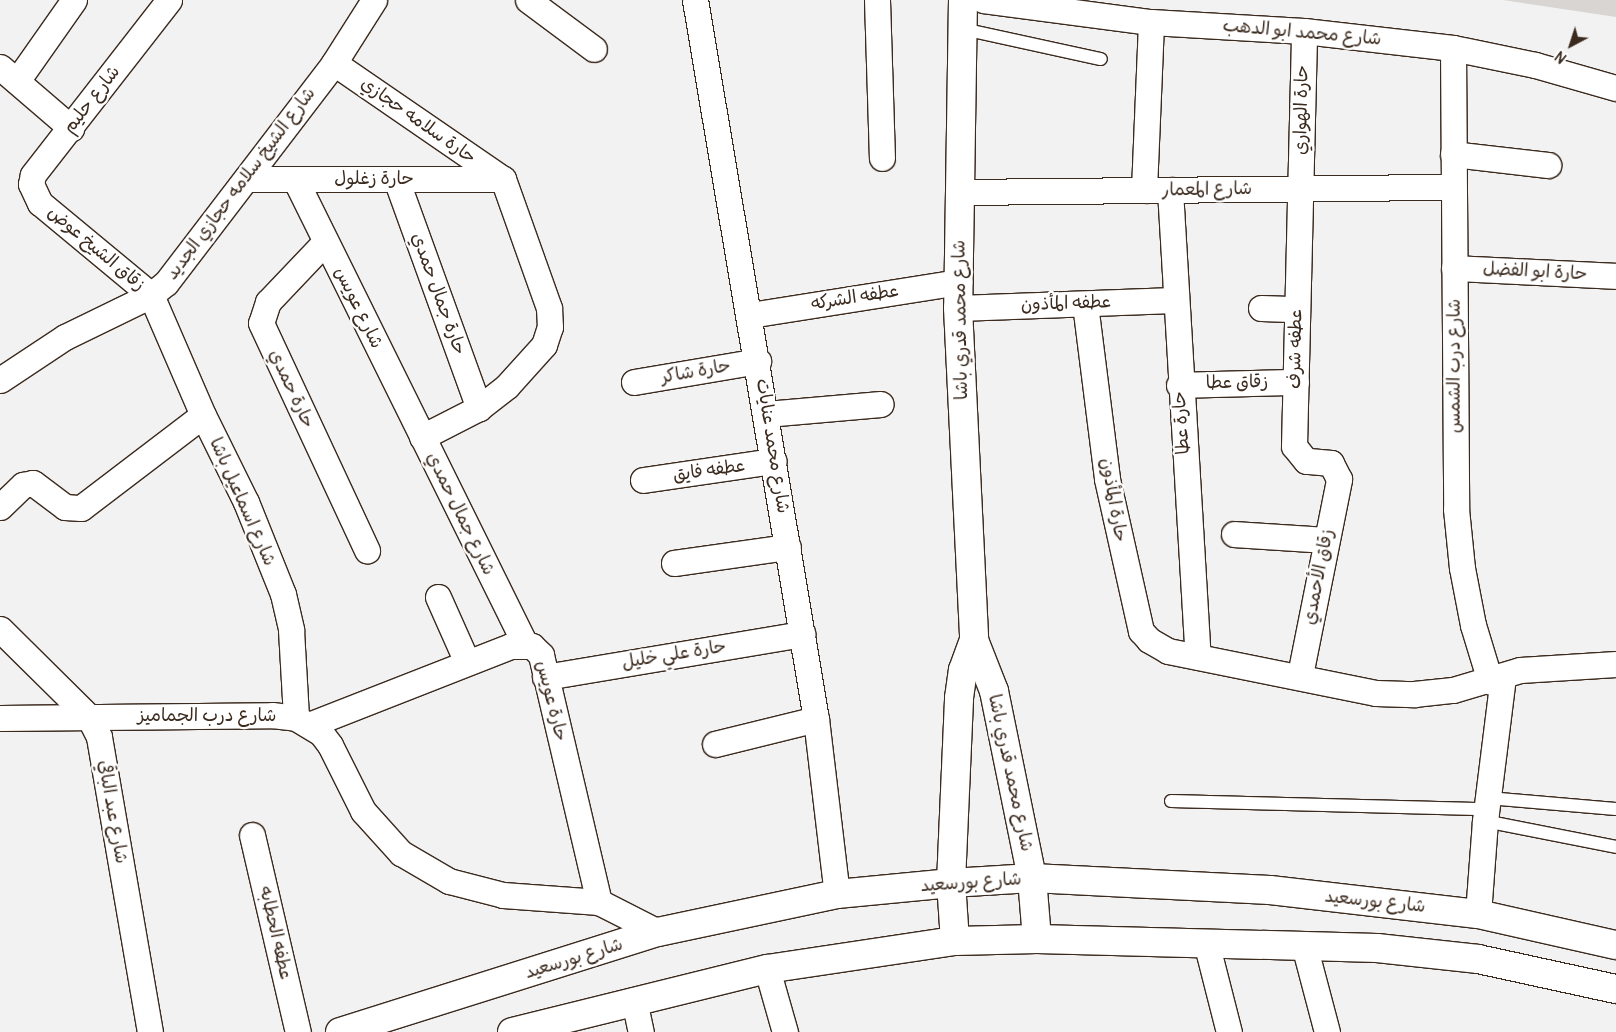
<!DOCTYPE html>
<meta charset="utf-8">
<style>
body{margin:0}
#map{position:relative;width:1616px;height:1032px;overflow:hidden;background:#f3f2f2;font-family:Pangolin,"Playpen Sans Arabic",sans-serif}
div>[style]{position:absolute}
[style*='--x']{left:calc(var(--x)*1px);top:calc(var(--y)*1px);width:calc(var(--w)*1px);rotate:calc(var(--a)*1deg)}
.green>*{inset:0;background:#d8d5d2}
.roads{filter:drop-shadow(1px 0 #3b2a1e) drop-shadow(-1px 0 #3b2a1e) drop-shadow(0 1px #3b2a1e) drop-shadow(0 -1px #3b2a1e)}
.lane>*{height:12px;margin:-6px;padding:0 6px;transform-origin:6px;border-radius:6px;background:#fff}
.street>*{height:25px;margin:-12.5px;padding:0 12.5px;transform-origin:12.5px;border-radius:12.5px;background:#fff}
.secondary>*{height:28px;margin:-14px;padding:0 14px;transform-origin:14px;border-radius:14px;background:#fff}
.primary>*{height:28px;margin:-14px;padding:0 14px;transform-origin:14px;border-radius:14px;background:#fff}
span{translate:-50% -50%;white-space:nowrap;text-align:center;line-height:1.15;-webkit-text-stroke:4.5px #fff;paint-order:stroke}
.street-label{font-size:18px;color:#3b2a1e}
.north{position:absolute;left:1546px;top:20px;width:50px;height:50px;-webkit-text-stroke:4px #fff;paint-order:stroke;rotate:220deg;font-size:14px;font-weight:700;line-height:20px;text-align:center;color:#3b2a1e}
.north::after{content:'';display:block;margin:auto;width:18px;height:22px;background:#3b2a1e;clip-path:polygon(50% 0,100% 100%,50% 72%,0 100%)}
</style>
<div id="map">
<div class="green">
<div style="clip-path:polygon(1503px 0,1616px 0,1616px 17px)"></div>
</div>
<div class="roads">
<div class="lane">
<div style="--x:963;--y:29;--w:141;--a:12.3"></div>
<div style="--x:1488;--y:798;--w:128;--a:4.9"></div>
<div style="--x:1171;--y:801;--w:315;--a:1.5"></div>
<div style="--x:1485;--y:821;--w:134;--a:11.2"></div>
</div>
<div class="street">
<div style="--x:169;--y:0;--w:222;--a:127.9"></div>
<div style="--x:33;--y:175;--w:9;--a:103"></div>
<div style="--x:31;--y:184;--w:21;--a:65"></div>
<div style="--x:40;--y:203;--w:144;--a:39.7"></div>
<div style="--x:151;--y:295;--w:131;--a:66.6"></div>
<div style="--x:203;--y:415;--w:97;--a:63.7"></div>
<div style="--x:246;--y:502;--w:99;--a:68.1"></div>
<div style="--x:283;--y:594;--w:37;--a:77"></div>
<div style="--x:291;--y:630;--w:88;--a:86.7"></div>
<div style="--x:528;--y:0;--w:82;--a:36.6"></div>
<div style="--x:695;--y:0;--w:729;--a:80.45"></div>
<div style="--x:816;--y:719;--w:176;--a:83.2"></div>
<div style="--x:877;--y:0;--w:158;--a:88.2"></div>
<div style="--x:983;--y:0;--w:169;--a:7.5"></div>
<div style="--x:1151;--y:22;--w:153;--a:3.4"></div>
<div style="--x:1304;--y:31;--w:150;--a:6.5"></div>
<div style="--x:1453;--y:48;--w:84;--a:11.7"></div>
<div style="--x:1535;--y:65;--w:84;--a:15.9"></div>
<div style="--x:1453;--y:48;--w:461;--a:89.6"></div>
<div style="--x:1456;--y:509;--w:59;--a:84.2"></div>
<div style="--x:1462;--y:568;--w:58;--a:79.1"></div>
<div style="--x:1473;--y:625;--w:59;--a:73.1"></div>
<div style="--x:334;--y:63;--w:205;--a:34.5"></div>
<div style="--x:0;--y:67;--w:94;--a:40.7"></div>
<div style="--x:17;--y:81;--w:99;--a:-54.9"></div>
<div style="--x:1453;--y:154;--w:96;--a:6.6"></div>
<div style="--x:246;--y:179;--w:257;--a:0"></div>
<div style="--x:295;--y:179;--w:519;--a:63.68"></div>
<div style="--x:396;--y:179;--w:244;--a:70.1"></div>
<div style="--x:1144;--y:190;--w:168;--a:-87.6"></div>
<div style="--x:1170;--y:190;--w:467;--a:86.6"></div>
<div style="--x:960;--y:192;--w:493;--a:-0.6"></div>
<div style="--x:325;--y:242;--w:83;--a:133.5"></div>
<div style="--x:268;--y:302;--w:22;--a:108"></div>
<div style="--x:261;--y:323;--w:251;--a:65"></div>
<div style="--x:1454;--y:268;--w:162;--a:2.8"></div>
<div style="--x:1085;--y:304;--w:176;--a:82.8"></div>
<div style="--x:1107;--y:479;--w:156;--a:77.4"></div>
<div style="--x:1141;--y:631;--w:12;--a:48"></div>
<div style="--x:1149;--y:640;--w:22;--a:30"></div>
<div style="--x:1168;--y:651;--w:212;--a:11.4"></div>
<div style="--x:1376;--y:693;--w:38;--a:2"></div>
<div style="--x:1414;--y:694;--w:39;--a:-6"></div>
<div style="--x:1453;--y:690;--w:70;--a:-16.6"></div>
<div style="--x:1520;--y:670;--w:96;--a:-3.6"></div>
<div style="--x:958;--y:308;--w:216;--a:-2.1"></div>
<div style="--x:1261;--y:308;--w:36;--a:2"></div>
<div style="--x:750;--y:315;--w:212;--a:-9"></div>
<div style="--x:0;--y:380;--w:78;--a:-33.5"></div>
<div style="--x:65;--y:337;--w:96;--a:-26"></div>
<div style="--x:151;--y:295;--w:19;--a:-39"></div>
<div style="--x:166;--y:283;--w:277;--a:-52.6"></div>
<div style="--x:334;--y:63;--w:75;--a:-57.6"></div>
<div style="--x:634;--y:382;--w:126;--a:-9.6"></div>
<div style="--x:1179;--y:385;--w:117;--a:-1.5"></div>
<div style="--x:766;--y:414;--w:115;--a:-5"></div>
<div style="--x:422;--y:437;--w:64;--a:-27"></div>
<div style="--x:479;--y:408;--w:36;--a:-38"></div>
<div style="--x:507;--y:386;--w:55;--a:-47.9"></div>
<div style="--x:544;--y:345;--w:19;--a:-72"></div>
<div style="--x:550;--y:327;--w:19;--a:-93"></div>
<div style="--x:549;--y:308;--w:137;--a:-109.6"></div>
<div style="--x:643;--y:480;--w:132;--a:-8.3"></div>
<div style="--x:0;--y:507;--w:32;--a:-44"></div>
<div style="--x:23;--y:485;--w:10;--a:-11"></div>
<div style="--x:33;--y:483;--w:40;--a:37"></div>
<div style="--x:65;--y:507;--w:16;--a:4"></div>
<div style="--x:81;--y:508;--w:153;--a:-37.3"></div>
<div style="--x:1234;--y:534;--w:92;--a:3.7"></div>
<div style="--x:674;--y:563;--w:115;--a:-8"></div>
<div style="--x:438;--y:597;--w:71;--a:66"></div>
<div style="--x:0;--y:629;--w:125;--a:44.7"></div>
<div style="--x:89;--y:717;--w:22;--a:63"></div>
<div style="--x:99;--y:737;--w:299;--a:80.2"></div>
<div style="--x:1300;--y:675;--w:200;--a:-78.7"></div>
<div style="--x:1339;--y:479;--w:18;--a:-117"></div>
<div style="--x:1331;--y:463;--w:25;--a:-175"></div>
<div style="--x:1306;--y:461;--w:19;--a:-129"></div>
<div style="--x:1294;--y:446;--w:415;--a:-88.6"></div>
<div style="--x:545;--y:677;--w:261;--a:-9.5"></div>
<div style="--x:0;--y:718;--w:272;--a:-0.6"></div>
<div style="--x:272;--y:715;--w:24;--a:7"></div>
<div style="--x:296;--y:718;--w:29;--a:31"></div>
<div style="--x:321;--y:733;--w:15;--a:53"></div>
<div style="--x:330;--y:745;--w:74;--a:63.4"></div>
<div style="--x:363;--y:811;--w:57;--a:47.9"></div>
<div style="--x:401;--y:853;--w:56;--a:30.3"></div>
<div style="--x:449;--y:881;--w:56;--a:14.5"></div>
<div style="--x:503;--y:895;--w:96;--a:4.2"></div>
<div style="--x:599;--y:902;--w:66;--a:27"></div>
<div style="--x:309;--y:725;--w:217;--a:-21.4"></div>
<div style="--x:511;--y:646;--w:21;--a:0"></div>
<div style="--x:532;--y:646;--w:13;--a:45"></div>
<div style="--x:541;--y:655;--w:254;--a:76.8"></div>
<div style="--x:715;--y:744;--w:104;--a:-13.9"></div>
<div style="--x:252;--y:835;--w:202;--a:76.9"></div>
<div style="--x:1478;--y:914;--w:93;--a:-85.7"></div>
<div style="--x:1485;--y:821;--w:146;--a:-82.9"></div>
<div style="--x:1304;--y:945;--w:90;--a:75.2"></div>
<div style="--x:1207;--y:946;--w:89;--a:75.7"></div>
<div style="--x:767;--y:969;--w:66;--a:74.1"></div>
<div style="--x:634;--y:1000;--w:33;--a:78"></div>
</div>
<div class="secondary">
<div style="--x:963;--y:0;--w:308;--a:90.9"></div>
<div style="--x:958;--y:308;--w:332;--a:87.2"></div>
<div style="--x:974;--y:640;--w:55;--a:68.6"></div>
<div style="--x:994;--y:691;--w:191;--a:78.5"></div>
<div style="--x:1032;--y:878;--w:61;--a:85.3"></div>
<div style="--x:955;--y:941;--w:58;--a:-93.9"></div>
<div style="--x:951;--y:883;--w:185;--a:-87.5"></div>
<div style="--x:959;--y:698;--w:28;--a:-82"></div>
<div style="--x:963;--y:670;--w:32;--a:-70"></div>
</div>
<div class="primary">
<div style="--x:340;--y:1032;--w:333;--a:-17.5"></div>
<div style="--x:658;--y:932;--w:183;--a:-12"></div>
<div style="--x:837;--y:894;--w:115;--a:-5.5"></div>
<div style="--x:951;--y:883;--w:81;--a:-3.5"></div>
<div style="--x:1032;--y:878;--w:238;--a:2.9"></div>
<div style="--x:1270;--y:890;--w:209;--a:6.6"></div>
<div style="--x:1478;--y:914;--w:141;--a:12.7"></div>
<div style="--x:512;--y:1032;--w:263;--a:-13.9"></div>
<div style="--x:767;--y:969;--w:190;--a:-8.5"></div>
<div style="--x:955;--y:941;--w:82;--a:-1.4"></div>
<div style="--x:1037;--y:939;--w:340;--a:1.5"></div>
<div style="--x:1377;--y:948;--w:102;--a:6.2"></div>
<div style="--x:1478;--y:959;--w:141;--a:12.3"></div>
</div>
</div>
<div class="street-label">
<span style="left:1302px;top:33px;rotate:5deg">شارع محمد ابو الدهب</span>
<span style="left:92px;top:100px;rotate:-52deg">شارع حليم</span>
<span style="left:1302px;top:110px;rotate:-89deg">حارة الهواري</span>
<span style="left:418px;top:121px;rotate:35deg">حارة سلامه حجازي</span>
<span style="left:374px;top:179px">حارة زغلول</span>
<span style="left:241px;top:184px;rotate:-53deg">شارع الشيخ سلامه حجازي الجديد</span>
<span style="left:1207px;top:190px;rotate:-1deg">شارع المعمار</span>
<span style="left:96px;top:249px;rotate:40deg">زقاق الشيخ عوض</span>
<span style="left:1535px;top:272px;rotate:3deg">حارة ابو الفضل</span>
<span style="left:438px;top:294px;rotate:70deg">حارة جمال حمدي</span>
<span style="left:855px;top:298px;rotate:-9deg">عطفه الشركه</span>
<span style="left:1066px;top:304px;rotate:-2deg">عطفه المأذون</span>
<span style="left:358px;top:308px;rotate:64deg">شارع عويس</span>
<span style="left:961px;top:320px;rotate:-91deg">شارع محمد قدري باشا</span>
<span style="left:1296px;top:349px;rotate:-89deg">عطفه شرف</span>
<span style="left:1455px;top:366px;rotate:-90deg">شارع درب الشمس</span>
<span style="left:696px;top:372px;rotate:-10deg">حارة شاكر</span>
<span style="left:1237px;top:383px;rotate:-1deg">زقاق عطا</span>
<span style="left:291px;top:389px;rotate:65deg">حارة حمدي</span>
<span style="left:1182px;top:423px;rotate:-94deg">حارة عطا</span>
<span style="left:772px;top:446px;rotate:81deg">شارع محمد عنايات</span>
<span style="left:709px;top:471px;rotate:-8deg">عطفه فايق</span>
<span style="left:1113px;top:500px;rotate:80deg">حارة المأذون</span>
<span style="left:242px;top:502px;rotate:66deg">شارع اسماعيل باشا</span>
<span style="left:460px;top:514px;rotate:64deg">شارع جمال حمدي</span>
<span style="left:1319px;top:577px;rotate:-79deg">زقاق الأحمدي</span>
<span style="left:674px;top:655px;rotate:-9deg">حارة علي خليل</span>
<span style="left:551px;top:701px;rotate:76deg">حارة عويس</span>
<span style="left:207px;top:716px">شارع درب الجماميز</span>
<span style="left:1010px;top:773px;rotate:78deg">شارع محمد قدري باشا</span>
<span style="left:112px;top:812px;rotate:80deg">شارع عبد الباقي</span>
<span style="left:971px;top:883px;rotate:-4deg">شارع بورسعيد</span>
<span style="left:1375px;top:902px;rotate:6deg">شارع بورسعيد</span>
<span style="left:275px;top:933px;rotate:77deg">عطفه الحطابه</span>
<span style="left:574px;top:959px;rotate:-17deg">شارع بورسعيد</span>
</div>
<div class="north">N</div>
</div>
